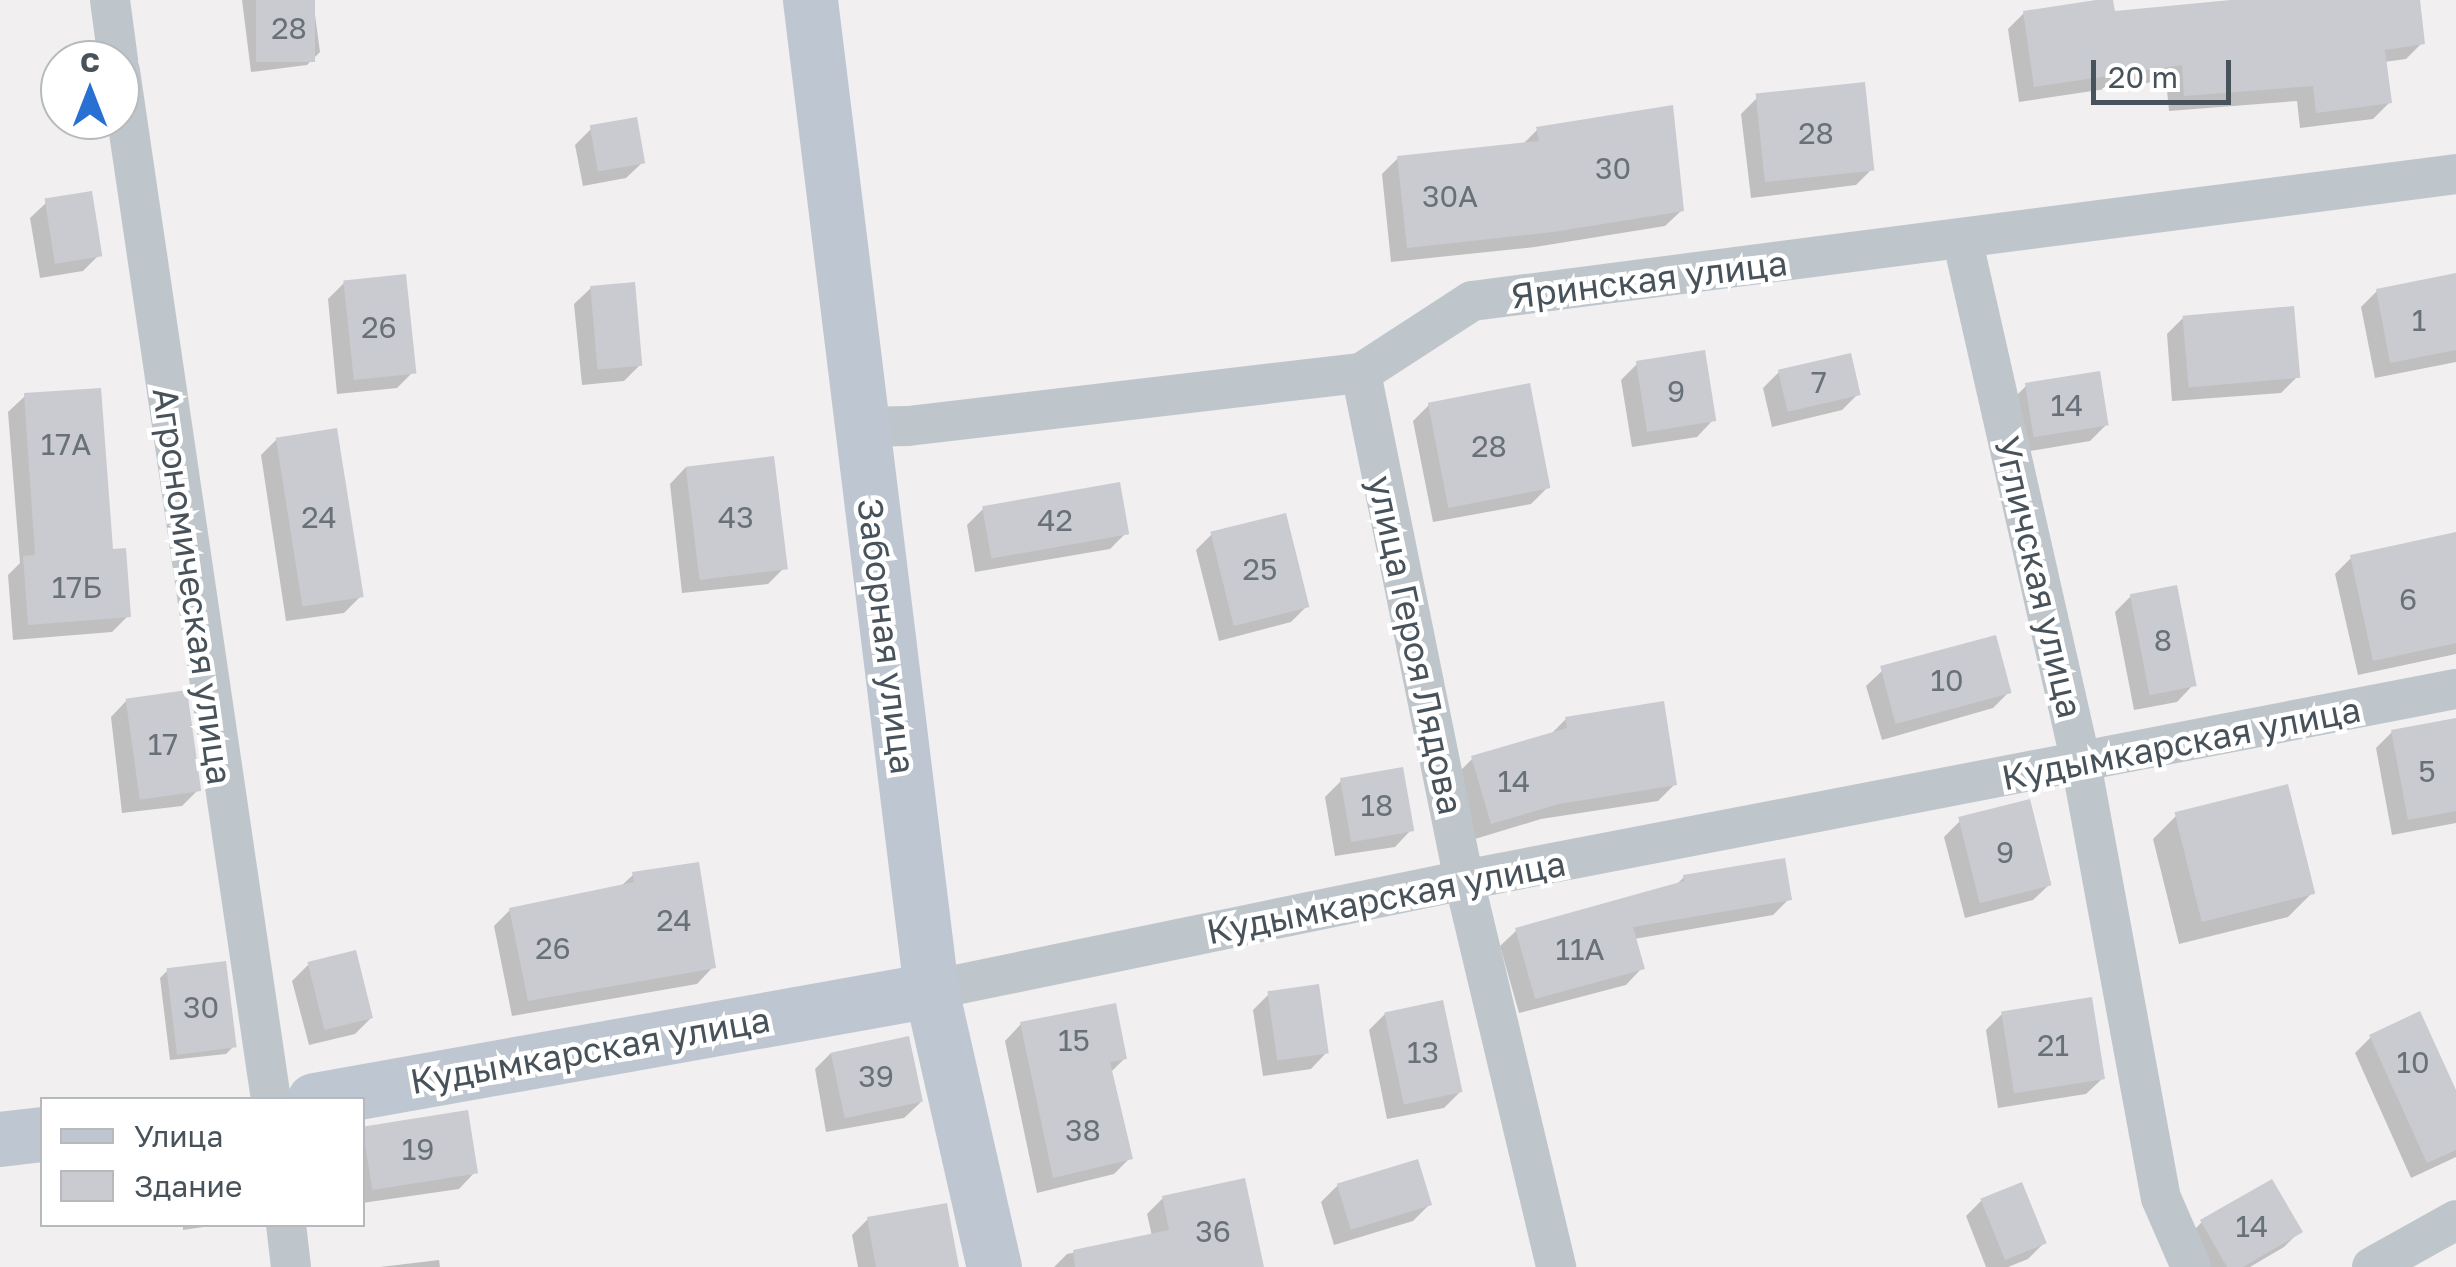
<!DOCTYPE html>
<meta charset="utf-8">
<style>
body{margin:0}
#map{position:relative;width:2456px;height:1267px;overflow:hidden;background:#f1efef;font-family:"Golos Text",sans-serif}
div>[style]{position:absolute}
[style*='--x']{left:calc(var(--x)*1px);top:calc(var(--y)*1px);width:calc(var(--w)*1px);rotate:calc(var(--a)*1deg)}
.shadow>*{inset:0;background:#0003}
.building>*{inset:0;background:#c9cbd1;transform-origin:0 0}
.street>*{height:40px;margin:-20px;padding:0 20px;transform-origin:20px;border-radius:20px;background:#bec6cc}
.secondary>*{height:55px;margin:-27.5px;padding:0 27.5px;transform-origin:27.5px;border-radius:27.5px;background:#bec7d1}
span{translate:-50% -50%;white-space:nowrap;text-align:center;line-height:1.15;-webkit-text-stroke:9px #fff;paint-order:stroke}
.number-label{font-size:30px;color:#687078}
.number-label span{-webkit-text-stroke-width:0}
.street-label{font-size:35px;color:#48525a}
.legend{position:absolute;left:40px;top:1097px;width:325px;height:130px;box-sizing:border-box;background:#fff;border:2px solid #b6babd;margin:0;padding:12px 18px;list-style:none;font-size:30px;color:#48525a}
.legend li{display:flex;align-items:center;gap:20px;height:50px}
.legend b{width:50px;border:2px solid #b6babd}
.north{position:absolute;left:40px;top:40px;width:100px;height:100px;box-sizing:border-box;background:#fff;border:2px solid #b6babd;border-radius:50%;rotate:0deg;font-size:28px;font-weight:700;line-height:40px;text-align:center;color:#48525a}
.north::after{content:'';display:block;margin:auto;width:35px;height:45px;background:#2871d2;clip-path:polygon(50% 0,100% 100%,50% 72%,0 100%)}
.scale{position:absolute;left:2091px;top:60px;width:140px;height:45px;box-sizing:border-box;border:5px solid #48525a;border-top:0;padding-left:12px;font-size:30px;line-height:35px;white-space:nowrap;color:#48525a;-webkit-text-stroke:8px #fff;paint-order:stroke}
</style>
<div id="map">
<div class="shadow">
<div style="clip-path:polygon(242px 0,313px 0,320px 52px,307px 65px,251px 72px)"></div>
<div style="clip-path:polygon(2257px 0,2417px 0,2422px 43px,2406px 59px,2384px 62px,2389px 103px,2373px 119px,2300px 128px,2297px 101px,2169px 111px,2166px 80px,2019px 102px,2008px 29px,2024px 13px,2113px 14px)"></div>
<div style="clip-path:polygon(1757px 98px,1872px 169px,1856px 185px,1751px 198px,1741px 114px)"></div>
<div style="clip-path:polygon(591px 129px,643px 162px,626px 178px,583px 186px,575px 145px)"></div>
<div style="clip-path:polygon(1538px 129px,1682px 210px,1665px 226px,1535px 247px,1391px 262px,1382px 174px,1398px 158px,1522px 145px)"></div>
<div style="clip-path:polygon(47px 202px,99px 255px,83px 271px,40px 278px,30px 218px)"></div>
<div style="clip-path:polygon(2456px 276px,2456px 362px,2375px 378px,2361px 307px,2377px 291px)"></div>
<div style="clip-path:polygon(344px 283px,413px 372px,397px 388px,337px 394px,328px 299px)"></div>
<div style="clip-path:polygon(591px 288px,640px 365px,624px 381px,582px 385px,574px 304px)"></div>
<div style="clip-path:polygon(2183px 318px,2297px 377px,2281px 393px,2172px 401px,2167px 334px)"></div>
<div style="clip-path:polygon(1637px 364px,1713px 420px,1697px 437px,1632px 447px,1621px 380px)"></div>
<div style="clip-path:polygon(1779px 372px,1858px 394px,1842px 410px,1772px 427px,1763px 388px)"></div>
<div style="clip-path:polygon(2026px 386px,2107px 424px,2090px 441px,2018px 453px,2010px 402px)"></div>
<div style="clip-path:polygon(25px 396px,111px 552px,128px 616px,112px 632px,13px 640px,8px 575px,20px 563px,8px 412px)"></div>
<div style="clip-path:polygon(1429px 405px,1547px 488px,1531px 504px,1433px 522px,1413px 421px)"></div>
<div style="clip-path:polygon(277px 439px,360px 597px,344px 613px,286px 621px,261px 455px)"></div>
<div style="clip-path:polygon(686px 467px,784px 568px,768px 584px,682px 593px,670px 484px)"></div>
<div style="clip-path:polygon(983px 509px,1126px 533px,1110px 549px,975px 572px,967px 525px)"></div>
<div style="clip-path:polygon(1212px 534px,1307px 606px,1291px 622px,1219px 641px,1196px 550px)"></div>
<div style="clip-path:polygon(2456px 535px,2456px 654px,2358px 675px,2335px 574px,2351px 558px)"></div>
<div style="clip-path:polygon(2131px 596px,2193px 685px,2177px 702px,2134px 710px,2115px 612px)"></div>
<div style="clip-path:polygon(1883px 670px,2009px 692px,1993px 708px,1882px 740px,1866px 686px)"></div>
<div style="clip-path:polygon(127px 700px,198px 790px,182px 806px,122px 813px,111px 717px)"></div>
<div style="clip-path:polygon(1566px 719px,1675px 784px,1658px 801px,1541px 819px,1475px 839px,1456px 775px,1472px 759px,1550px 735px)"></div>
<div style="clip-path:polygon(2456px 720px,2456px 823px,2392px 835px,2376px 748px,2392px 732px)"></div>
<div style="clip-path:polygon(1341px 781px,1411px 830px,1395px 847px,1335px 856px,1325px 797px)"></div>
<div style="clip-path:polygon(2177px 815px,2312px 893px,2288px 917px,2179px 944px,2153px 839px)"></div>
<div style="clip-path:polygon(1960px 821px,2050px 884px,2033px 900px,1965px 918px,1944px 837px)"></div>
<div style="clip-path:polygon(634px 874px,713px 967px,697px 984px,512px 1016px,494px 926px,510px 910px,620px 887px)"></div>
<div style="clip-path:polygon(1684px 877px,1789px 899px,1773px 915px,1634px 939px,1642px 968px,1626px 985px,1519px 1013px,1500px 946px,1517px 930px,1675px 886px)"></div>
<div style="clip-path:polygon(309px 964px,371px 1018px,355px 1034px,309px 1045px,292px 981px)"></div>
<div style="clip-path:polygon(168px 970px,234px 1046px,226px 1054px,170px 1060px,160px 978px)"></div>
<div style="clip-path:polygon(1269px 994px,1327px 1052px,1311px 1069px,1263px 1076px,1253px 1010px)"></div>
<div style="clip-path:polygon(1385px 1014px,1460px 1092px,1444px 1108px,1387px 1119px,1369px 1030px)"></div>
<div style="clip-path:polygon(2002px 1014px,2103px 1078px,2086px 1094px,1998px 1108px,1986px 1030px)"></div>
<div style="clip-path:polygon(1021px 1024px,1125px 1058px,1110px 1073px,1130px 1158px,1114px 1174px,1037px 1193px,1005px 1041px)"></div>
<div style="clip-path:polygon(2371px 1037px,2456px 1096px,2456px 1157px,2411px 1178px,2355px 1053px)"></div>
<div style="clip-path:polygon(831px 1053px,921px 1102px,904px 1118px,826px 1132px,815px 1069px)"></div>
<div style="clip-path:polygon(362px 1128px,475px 1172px,459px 1189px,362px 1203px)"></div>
<div style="clip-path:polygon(1337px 1186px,1429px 1205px,1413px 1221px,1334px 1245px,1321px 1202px)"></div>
<div style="clip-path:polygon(1163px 1198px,1262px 1267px,1054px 1267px,1067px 1254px,1152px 1236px,1147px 1214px)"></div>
<div style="clip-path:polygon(1982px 1200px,2044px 1243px,2028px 1259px,2008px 1267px,1986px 1267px,1966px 1216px)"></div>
<div style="clip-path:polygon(868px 1219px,956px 1267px,858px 1267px,852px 1235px)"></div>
<div style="clip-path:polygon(2202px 1222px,2300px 1231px,2284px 1247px,2250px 1267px,2202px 1267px,2186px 1238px)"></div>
<div style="clip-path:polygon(183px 1224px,224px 1224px,183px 1230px)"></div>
<div style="clip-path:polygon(439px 1260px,440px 1267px,380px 1267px)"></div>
</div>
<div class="building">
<div style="left:256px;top:0;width:59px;height:62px"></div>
<div style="clip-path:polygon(2096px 0,2113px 0,2115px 11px,2231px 0,2420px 0,2425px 44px,2385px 50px,2392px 103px,2316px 113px,2313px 86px,2184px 96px,2182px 65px,2034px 87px,2023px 11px)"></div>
<div style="left:1865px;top:82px;width:89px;height:110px;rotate:84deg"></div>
<div style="clip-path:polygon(1673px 105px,1684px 211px,1553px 232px,1407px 248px,1397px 156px,1539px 141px,1536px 127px)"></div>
<div style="left:637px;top:117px;width:47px;height:48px;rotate:80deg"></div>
<div style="left:92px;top:191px;width:66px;height:48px;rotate:81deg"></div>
<div style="clip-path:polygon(2456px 273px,2456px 350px,2390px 363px,2376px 289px)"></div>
<div style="left:406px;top:274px;width:100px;height:63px;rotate:84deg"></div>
<div style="left:635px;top:282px;width:84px;height:45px;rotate:85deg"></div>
<div style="left:2294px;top:306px;width:72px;height:112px;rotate:85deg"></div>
<div style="left:1705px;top:350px;width:72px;height:70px;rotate:81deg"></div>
<div style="left:1851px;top:353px;width:43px;height:75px;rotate:77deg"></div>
<div style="left:2100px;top:371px;width:55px;height:76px;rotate:81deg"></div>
<div style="left:1530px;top:383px;width:107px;height:104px;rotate:79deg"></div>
<div style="clip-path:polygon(101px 388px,113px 549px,126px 548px,131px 617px,28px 625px,23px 556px,35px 555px,24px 393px)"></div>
<div style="left:337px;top:428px;width:171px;height:62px;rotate:81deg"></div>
<div style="left:774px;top:456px;width:114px;height:89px;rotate:83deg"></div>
<div style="left:1120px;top:482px;width:53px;height:140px;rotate:80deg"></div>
<div style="left:1286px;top:513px;width:97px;height:78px;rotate:76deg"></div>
<div style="clip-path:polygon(2456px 532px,2456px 643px,2373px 661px,2350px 555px)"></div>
<div style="left:2177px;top:585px;width:103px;height:48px;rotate:79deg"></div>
<div style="left:1996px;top:635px;width:60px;height:120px;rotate:75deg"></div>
<div style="left:187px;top:690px;width:102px;height:62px;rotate:82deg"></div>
<div style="clip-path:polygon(1664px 701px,1677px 785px,1559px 804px,1491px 824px,1471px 756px,1567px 728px,1565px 717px)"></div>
<div style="clip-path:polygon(2456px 718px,2456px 811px,2408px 820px,2391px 730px)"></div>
<div style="left:1403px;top:767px;width:65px;height:64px;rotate:80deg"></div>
<div style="left:2288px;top:784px;width:113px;height:117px;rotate:76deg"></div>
<div style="left:2030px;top:799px;width:89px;height:74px;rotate:76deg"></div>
<div style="clip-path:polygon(1785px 858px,1792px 900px,1633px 927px,1645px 969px,1535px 999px,1515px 928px,1684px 881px,1683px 875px)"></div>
<div style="clip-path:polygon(699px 862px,716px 968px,528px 1001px,509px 908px,634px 882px,632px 872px)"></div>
<div style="left:356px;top:950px;width:70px;height:50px;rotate:76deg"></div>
<div style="left:226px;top:961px;width:87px;height:60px;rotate:83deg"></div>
<div style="left:1319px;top:984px;width:70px;height:52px;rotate:82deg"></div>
<div style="left:2092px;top:997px;width:83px;height:92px;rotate:81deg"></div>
<div style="left:1443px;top:1000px;width:94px;height:60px;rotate:78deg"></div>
<div style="clip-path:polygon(1116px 1003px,1127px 1059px,1110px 1062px,1133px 1159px,1053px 1178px,1020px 1022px)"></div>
<div style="clip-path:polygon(2420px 1011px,2456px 1090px,2456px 1150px,2427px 1163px,2369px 1035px)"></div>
<div style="left:909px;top:1036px;width:67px;height:80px;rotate:78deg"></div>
<div style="left:468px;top:1110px;width:64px;height:107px;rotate:81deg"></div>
<div style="left:1418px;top:1159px;width:48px;height:85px;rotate:73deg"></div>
<div style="clip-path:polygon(1245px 1178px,1264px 1267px,1075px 1267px,1073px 1250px,1169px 1230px,1162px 1196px)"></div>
<div style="clip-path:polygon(2272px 1179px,2303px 1232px,2243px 1267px,2227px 1267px,2200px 1220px)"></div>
<div style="left:2022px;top:1182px;width:66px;height:45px;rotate:68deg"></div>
<div style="clip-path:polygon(947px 1203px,959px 1267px,876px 1267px,867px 1217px)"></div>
</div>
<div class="street">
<div style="--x:110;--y:0;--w:61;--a:82.4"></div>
<div style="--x:120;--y:71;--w:1040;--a:81.65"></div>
<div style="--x:1962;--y:238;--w:538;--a:77.23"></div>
<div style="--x:2081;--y:763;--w:442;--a:79.6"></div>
<div style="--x:2161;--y:1198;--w:75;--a:66.5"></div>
<div style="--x:1361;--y:373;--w:517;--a:78.52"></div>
<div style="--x:1464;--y:880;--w:398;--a:76.6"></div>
<div style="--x:861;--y:427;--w:47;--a:-1.2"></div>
<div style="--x:908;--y:426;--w:456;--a:-6.7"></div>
<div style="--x:1361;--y:373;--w:132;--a:-33"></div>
<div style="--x:1472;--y:301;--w:992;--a:-7.35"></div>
<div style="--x:931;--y:990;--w:544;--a:-11.66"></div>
<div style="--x:1464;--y:880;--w:1010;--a:-10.9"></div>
<div style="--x:286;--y:1224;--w:43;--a:83.4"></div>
<div style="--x:2372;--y:1267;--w:96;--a:-29.2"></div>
</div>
<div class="secondary">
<div style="--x:810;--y:0;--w:997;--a:83.03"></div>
<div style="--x:931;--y:990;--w:284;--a:77.2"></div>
<div style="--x:314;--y:1100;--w:627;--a:-10.11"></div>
<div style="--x:0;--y:1139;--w:42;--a:-6.8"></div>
</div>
<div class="number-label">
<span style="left:289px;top:28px">28</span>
<span style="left:1816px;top:133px">28</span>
<span style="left:1613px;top:168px">30</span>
<span style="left:1450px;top:196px">30А</span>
<span style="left:2419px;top:320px">1</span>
<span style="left:379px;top:327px">26</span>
<span style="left:1819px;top:382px">7</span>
<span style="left:1676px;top:391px">9</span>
<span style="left:2067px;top:405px">14</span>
<span style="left:66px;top:444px">17А</span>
<span style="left:1489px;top:446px">28</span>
<span style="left:319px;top:517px">24</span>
<span style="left:736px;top:517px">43</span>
<span style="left:1055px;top:520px">42</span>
<span style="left:1260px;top:569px">25</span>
<span style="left:77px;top:587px">17Б</span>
<span style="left:2408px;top:599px">6</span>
<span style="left:2163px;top:640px">8</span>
<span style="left:1947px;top:680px">10</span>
<span style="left:163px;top:744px">17</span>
<span style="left:2427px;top:771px">5</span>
<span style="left:1514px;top:781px">14</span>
<span style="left:1377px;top:805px">18</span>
<span style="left:2005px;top:852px">9</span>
<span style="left:674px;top:920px">24</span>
<span style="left:553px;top:948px">26</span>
<span style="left:1580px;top:949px">11А</span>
<span style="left:201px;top:1007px">30</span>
<span style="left:1074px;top:1040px">15</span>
<span style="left:2053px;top:1045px">21</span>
<span style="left:1423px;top:1052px">13</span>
<span style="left:2413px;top:1062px">10</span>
<span style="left:876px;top:1076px">39</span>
<span style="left:1083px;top:1130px">38</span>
<span style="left:418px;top:1149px">19</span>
<span style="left:2252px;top:1226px">14</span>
<span style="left:1213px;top:1231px">36</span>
</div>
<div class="street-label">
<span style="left:1649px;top:279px;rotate:-7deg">Яринская улица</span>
<span style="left:2039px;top:577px;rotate:77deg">Угличская улица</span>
<span style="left:193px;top:586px;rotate:82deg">Агрономическая улица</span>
<span style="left:887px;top:636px;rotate:83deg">Заборная улица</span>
<span style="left:1416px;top:645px;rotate:78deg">улица Героя Лядова</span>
<span style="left:2181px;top:743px;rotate:-11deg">Кудымкарская улица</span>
<span style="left:1386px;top:897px;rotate:-11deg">Кудымкарская улица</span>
<span style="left:590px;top:1050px;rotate:-10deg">Кудымкарская улица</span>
</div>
<ul class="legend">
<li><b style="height:12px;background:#bec7d1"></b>Улица</li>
<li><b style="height:28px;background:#c9cbd1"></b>Здание</li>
</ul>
<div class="north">С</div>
<div class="scale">20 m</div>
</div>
